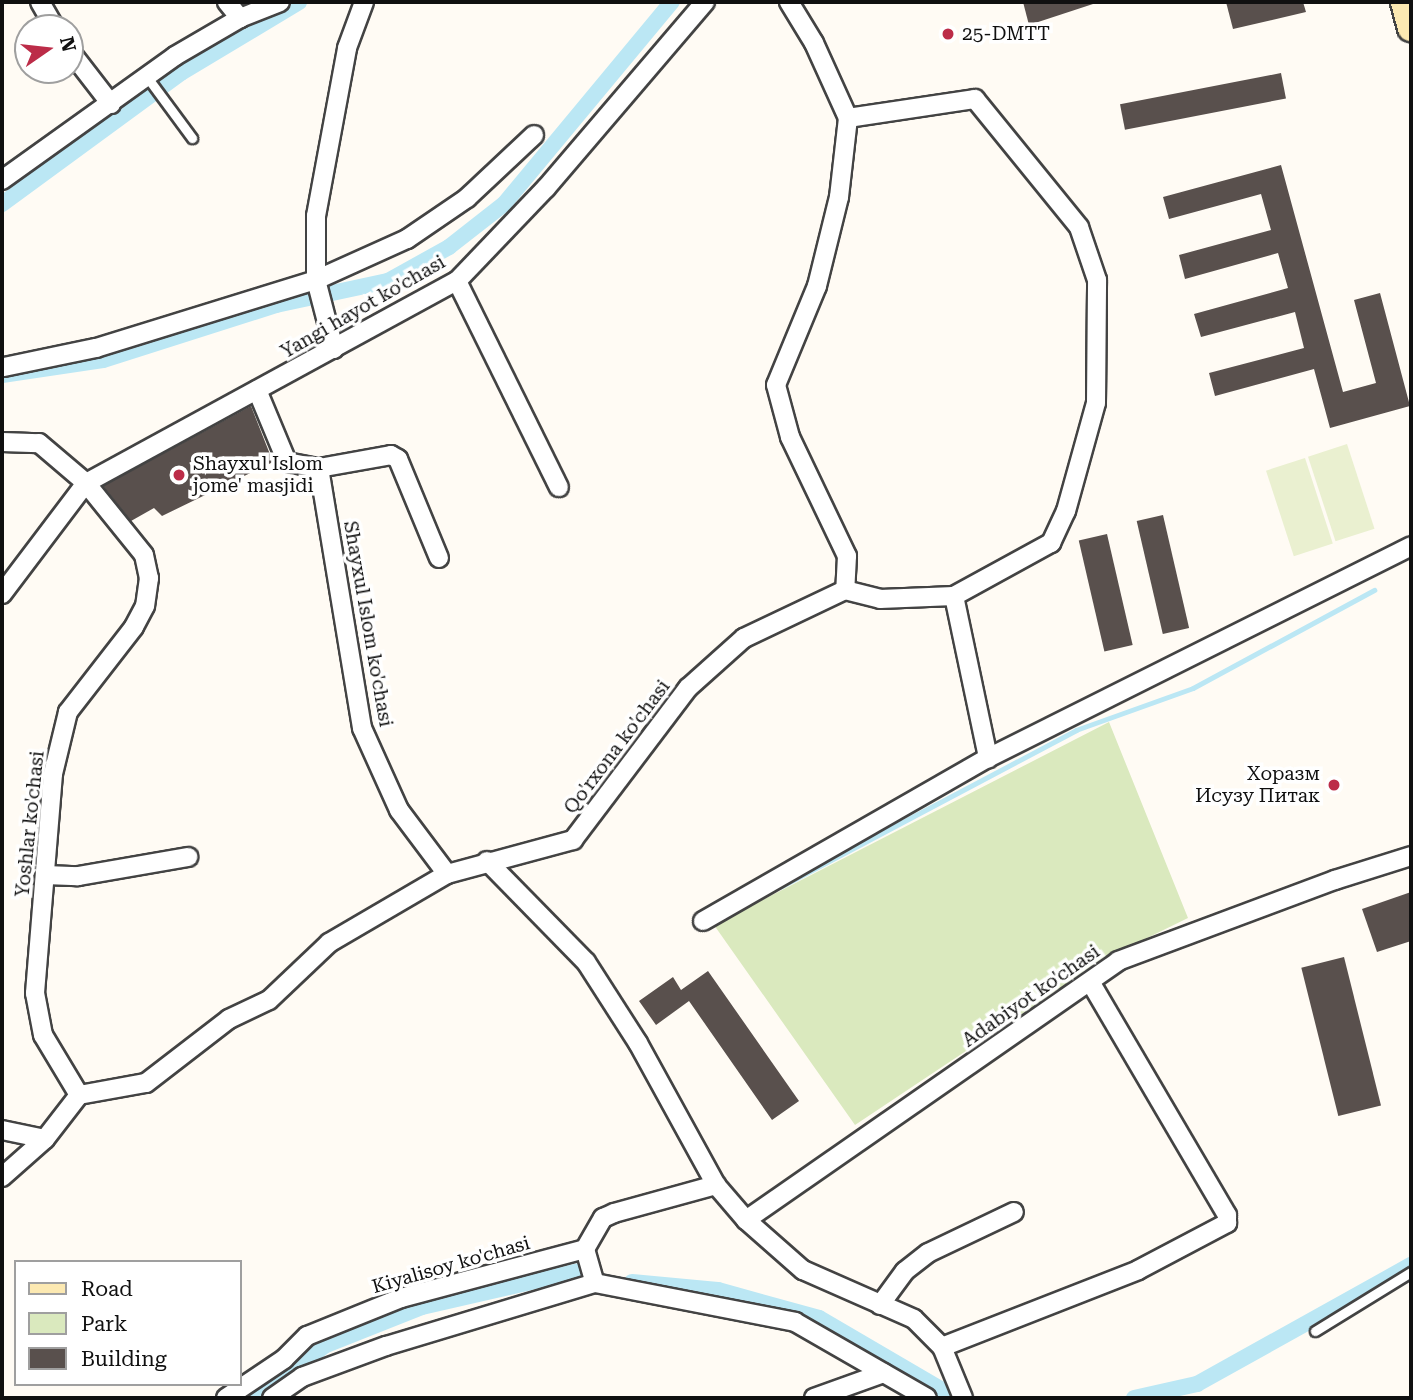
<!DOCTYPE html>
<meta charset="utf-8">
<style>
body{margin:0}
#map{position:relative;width:1413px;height:1400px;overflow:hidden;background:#fffbf4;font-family:"Roboto Serif",serif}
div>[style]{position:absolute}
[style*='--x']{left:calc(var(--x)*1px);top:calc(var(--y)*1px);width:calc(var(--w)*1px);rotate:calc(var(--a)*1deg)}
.green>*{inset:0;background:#dae9be}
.pitch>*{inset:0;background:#eaf0d0;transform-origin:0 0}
.stream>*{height:4.5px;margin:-2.25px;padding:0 2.25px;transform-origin:2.25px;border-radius:2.25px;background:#bbe7f4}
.canal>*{height:16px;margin:-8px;padding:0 8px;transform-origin:8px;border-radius:8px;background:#bbe7f4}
.building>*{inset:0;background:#59504d;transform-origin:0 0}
.roads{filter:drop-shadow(2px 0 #434343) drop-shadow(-2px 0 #434343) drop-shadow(0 2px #434343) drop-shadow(0 -2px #434343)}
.lane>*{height:9px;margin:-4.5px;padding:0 4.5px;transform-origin:4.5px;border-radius:4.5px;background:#fff}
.street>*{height:18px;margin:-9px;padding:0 9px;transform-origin:9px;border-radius:9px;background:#fff}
.secondary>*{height:26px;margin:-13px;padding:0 13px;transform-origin:13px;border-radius:13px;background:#fce9b2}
.dots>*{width:19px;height:19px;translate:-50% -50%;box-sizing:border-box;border:4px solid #fff;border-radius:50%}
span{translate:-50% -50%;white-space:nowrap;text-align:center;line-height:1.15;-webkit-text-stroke:7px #fff;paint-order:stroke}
.poi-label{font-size:19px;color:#101010}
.left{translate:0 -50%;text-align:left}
.right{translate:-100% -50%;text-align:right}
.street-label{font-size:19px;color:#101010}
.frame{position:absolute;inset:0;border:4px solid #101010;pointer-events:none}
.legend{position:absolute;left:14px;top:1260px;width:228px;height:126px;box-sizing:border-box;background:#fff;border:2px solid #9f9f9f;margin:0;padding:9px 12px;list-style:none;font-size:21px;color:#101010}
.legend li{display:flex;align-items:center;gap:14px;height:35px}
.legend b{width:35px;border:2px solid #9f9f9f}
.north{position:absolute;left:14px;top:14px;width:70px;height:70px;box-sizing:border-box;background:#fff;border:2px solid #9f9f9f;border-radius:50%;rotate:76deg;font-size:19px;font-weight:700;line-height:28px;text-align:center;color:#101010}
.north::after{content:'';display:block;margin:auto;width:24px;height:32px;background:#bc2c48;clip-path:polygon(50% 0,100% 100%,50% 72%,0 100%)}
</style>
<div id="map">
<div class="green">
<div style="clip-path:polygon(1109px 722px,1188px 918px,1104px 959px,855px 1125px,714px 925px)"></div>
</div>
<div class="pitch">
<div style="left:1347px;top:444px;width:89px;height:41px;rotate:72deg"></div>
<div style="left:1305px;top:458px;width:90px;height:41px;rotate:72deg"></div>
</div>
<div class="stream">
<div style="--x:780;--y:887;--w:335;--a:-27.9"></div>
<div style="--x:1076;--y:730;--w:124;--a:-19.7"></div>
<div style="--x:1193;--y:688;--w:206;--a:-28.4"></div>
</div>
<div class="canal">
<div style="--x:2;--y:204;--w:222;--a:-36.2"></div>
<div style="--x:181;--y:73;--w:138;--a:-31"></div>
<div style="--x:2;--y:375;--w:102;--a:-8.4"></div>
<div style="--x:103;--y:360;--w:182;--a:-17.6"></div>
<div style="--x:276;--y:305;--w:115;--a:-12.1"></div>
<div style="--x:388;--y:281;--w:70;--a:-29.1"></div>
<div style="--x:449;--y:247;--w:70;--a:-38"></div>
<div style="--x:504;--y:204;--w:263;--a:-50.3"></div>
<div style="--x:632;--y:1282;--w:86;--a:5.3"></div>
<div style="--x:718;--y:1290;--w:105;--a:15.5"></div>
<div style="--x:819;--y:1318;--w:151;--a:30.3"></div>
<div style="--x:254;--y:1398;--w:89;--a:-36.4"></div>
<div style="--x:326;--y:1345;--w:103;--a:-21.6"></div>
<div style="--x:422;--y:1307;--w:161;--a:-12.9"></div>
<div style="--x:1134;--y:1398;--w:65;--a:-12.5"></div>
<div style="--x:1197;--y:1384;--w:245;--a:-29.1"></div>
</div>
<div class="building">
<div style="clip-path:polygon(1023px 2px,1092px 2px,1093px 4px,1029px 25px)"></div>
<div style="clip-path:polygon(1226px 2px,1303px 2px,1306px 12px,1233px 29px)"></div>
<div style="left:1281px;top:73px;width:26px;height:164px;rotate:79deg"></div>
<div style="clip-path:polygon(1281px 165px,1343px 392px,1376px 383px,1354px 300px,1380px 293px,1410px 406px,1330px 428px,1314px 369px,1215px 396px,1209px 373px,1304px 348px,1295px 312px,1201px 337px,1194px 314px,1288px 288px,1278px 253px,1185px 279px,1179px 255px,1271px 230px,1261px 194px,1169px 219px,1163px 197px)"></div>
<div style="clip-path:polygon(251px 406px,273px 462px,162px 516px,154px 508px,131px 521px,103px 486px)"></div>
<div style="left:1163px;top:515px;width:116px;height:27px;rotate:77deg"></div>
<div style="left:1107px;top:534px;width:114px;height:29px;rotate:77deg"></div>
<div style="clip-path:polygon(1411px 892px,1411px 941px,1377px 952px,1362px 909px)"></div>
<div style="left:1344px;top:957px;width:153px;height:44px;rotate:76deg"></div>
<div style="clip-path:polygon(708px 971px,799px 1101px,772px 1120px,689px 1001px,656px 1025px,639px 1001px,673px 977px,681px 990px)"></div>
</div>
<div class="roads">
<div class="lane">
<div style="--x:147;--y:77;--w:76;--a:53.6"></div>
<div style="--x:1315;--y:1331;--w:113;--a:-31.6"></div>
</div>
<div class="street">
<div style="--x:40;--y:2;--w:30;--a:60"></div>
<div style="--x:227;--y:2;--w:21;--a:51"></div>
<div style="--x:789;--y:2;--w:48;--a:58.6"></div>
<div style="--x:814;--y:43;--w:82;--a:65.6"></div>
<div style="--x:848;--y:118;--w:80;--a:96.5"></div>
<div style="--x:839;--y:197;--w:92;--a:103.9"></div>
<div style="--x:817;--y:286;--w:107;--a:112.5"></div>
<div style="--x:776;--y:385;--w:54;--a:74.9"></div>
<div style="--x:790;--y:437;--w:132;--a:64.4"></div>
<div style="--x:847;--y:556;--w:34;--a:93"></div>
<div style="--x:70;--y:51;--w:67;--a:52.3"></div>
<div style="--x:2;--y:180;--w:213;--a:-35.6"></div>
<div style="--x:175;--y:56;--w:75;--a:-30.3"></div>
<div style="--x:240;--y:18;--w:43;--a:-21.8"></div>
<div style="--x:457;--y:281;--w:230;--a:63.7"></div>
<div style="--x:334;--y:349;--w:71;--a:-104.6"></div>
<div style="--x:316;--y:280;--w:64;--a:-90"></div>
<div style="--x:316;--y:216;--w:171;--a:-79.5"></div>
<div style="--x:347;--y:48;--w:49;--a:-69.7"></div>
<div style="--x:4;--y:367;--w:94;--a:-11.7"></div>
<div style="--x:96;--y:348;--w:230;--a:-17.2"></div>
<div style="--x:316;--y:280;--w:100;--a:-24.3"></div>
<div style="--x:407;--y:239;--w:73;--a:-34.3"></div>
<div style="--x:467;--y:198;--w:92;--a:-43.2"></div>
<div style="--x:257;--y:390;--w:78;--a:67.4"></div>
<div style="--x:287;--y:462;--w:33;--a:11"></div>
<div style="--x:319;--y:468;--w:264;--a:80.6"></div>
<div style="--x:362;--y:728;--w:90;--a:65.7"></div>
<div style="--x:399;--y:810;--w:80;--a:53.1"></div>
<div style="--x:2;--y:442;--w:37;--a:2"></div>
<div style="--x:39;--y:443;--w:62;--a:40.4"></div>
<div style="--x:86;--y:483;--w:92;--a:51.1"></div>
<div style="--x:144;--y:555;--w:24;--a:78"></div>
<div style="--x:149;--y:578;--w:28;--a:98"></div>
<div style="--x:145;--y:606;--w:24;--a:118"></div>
<div style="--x:134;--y:627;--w:108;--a:127.8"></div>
<div style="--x:68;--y:712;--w:64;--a:103.6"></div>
<div style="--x:53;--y:774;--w:220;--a:94.7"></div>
<div style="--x:35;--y:993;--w:43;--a:79.2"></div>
<div style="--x:43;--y:1035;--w:70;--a:59"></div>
<div style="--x:319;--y:468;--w:73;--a:-10.2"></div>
<div style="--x:391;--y:455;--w:8;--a:30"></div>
<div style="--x:398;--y:459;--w:107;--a:67.5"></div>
<div style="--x:845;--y:590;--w:36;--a:14"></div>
<div style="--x:880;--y:599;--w:74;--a:-2.3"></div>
<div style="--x:954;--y:596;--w:111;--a:-28.7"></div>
<div style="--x:1051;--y:543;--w:35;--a:-65"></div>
<div style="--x:1066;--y:511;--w:112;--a:-74.5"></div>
<div style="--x:1096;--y:403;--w:123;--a:-89.5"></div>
<div style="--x:1097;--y:280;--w:56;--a:-108.8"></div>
<div style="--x:1079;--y:227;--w:165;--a:-129.1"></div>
<div style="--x:975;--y:99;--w:128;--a:171.5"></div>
<div style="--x:2;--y:594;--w:139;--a:-52.9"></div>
<div style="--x:86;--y:483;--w:422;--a:-28.6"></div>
<div style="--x:457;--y:281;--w:129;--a:-46.3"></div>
<div style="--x:546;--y:188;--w:245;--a:-49.5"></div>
<div style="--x:954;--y:596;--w:166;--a:78.1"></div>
<div style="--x:487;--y:861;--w:141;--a:45.6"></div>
<div style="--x:586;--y:962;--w:96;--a:57.3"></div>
<div style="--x:638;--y:1043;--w:162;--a:61.2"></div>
<div style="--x:716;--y:1185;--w:46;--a:49.4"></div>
<div style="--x:746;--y:1220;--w:76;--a:41.3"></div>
<div style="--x:803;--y:1270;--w:121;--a:23.8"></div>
<div style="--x:914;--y:1319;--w:40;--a:45"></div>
<div style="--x:942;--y:1347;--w:55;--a:67.6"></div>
<div style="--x:45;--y:875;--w:33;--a:2"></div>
<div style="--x:78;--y:876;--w:112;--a:-9.8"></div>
<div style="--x:703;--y:921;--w:328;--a:-29.8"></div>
<div style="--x:988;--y:758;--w:473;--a:-26.6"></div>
<div style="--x:2;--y:1130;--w:44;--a:11.8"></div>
<div style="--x:2;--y:1177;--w:57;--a:-41.5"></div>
<div style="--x:45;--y:1139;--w:56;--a:-52.3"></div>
<div style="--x:79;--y:1095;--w:68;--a:-10.2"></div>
<div style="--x:146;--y:1083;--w:105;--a:-37.6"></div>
<div style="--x:229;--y:1019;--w:44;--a:-25.4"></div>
<div style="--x:269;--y:1000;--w:83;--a:-43.5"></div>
<div style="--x:329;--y:943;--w:137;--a:-30.3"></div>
<div style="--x:447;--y:874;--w:131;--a:-15.1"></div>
<div style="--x:573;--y:840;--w:191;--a:-52.9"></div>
<div style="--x:688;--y:688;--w:75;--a:-41.8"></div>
<div style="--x:744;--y:638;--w:112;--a:-25.4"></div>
<div style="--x:746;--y:1220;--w:453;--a:-34.8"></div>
<div style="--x:1118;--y:961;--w:232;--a:-20.5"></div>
<div style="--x:1335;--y:880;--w:80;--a:-17.5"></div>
<div style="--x:585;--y:1249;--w:35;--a:74"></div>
<div style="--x:595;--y:1283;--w:204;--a:11"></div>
<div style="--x:795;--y:1322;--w:152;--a:29.9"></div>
<div style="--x:880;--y:1305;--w:42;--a:-53.7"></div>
<div style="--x:905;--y:1271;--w:29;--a:-38"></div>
<div style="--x:928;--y:1253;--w:95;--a:-25.5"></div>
<div style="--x:942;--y:1347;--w:211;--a:-21.4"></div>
<div style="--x:1138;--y:1270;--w:101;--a:-27.8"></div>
<div style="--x:1227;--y:1223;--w:8;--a:-90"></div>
<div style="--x:1227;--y:1215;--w:269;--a:-120.4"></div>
<div style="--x:226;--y:1398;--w:70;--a:-33.9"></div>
<div style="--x:284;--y:1359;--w:33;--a:-45"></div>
<div style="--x:307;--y:1336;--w:101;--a:-22"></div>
<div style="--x:401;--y:1298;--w:190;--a:-14.9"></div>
<div style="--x:585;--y:1249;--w:36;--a:-60"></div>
<div style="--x:603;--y:1218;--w:12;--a:-24"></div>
<div style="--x:614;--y:1213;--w:106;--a:-15.4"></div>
<div style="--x:272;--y:1398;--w:37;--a:-35"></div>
<div style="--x:302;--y:1377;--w:90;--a:-20.3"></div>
<div style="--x:386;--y:1346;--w:218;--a:-16.8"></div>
<div style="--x:814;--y:1398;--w:74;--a:-19.7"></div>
</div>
<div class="secondary">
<div style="--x:1404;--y:2;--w:27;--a:75"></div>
</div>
</div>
<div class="dots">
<div style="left:948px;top:34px;background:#bc2c48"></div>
<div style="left:179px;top:475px;background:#bc2c48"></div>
<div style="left:1334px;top:785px;background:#bc2c48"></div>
</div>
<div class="poi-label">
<span class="left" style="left:962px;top:34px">25-DMTT</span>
<span class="left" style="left:193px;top:475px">Shayxul Islom<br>jome' masjidi</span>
<span class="right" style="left:1320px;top:785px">Хоразм<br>Исузу Питак</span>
</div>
<div class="street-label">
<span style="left:363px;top:307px;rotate:-30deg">Yangi hayot ko'chasi</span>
<span style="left:368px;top:624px;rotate:80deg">Shayxul Islom ko'chasi</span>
<span style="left:617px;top:747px;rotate:-53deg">Qo'rxona ko'chasi</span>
<span style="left:30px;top:824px;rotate:-84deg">Yoshlar ko'chasi</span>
<span style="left:1031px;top:996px;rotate:-35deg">Adabiyot ko'chasi</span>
<span style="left:451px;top:1265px;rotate:-16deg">Kiyalisoy ko'chasi</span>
</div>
<div class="frame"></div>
<ul class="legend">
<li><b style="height:9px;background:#fce9b2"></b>Road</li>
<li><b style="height:19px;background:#dae9be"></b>Park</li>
<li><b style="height:19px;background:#59504d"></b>Building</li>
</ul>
<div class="north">N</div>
</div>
